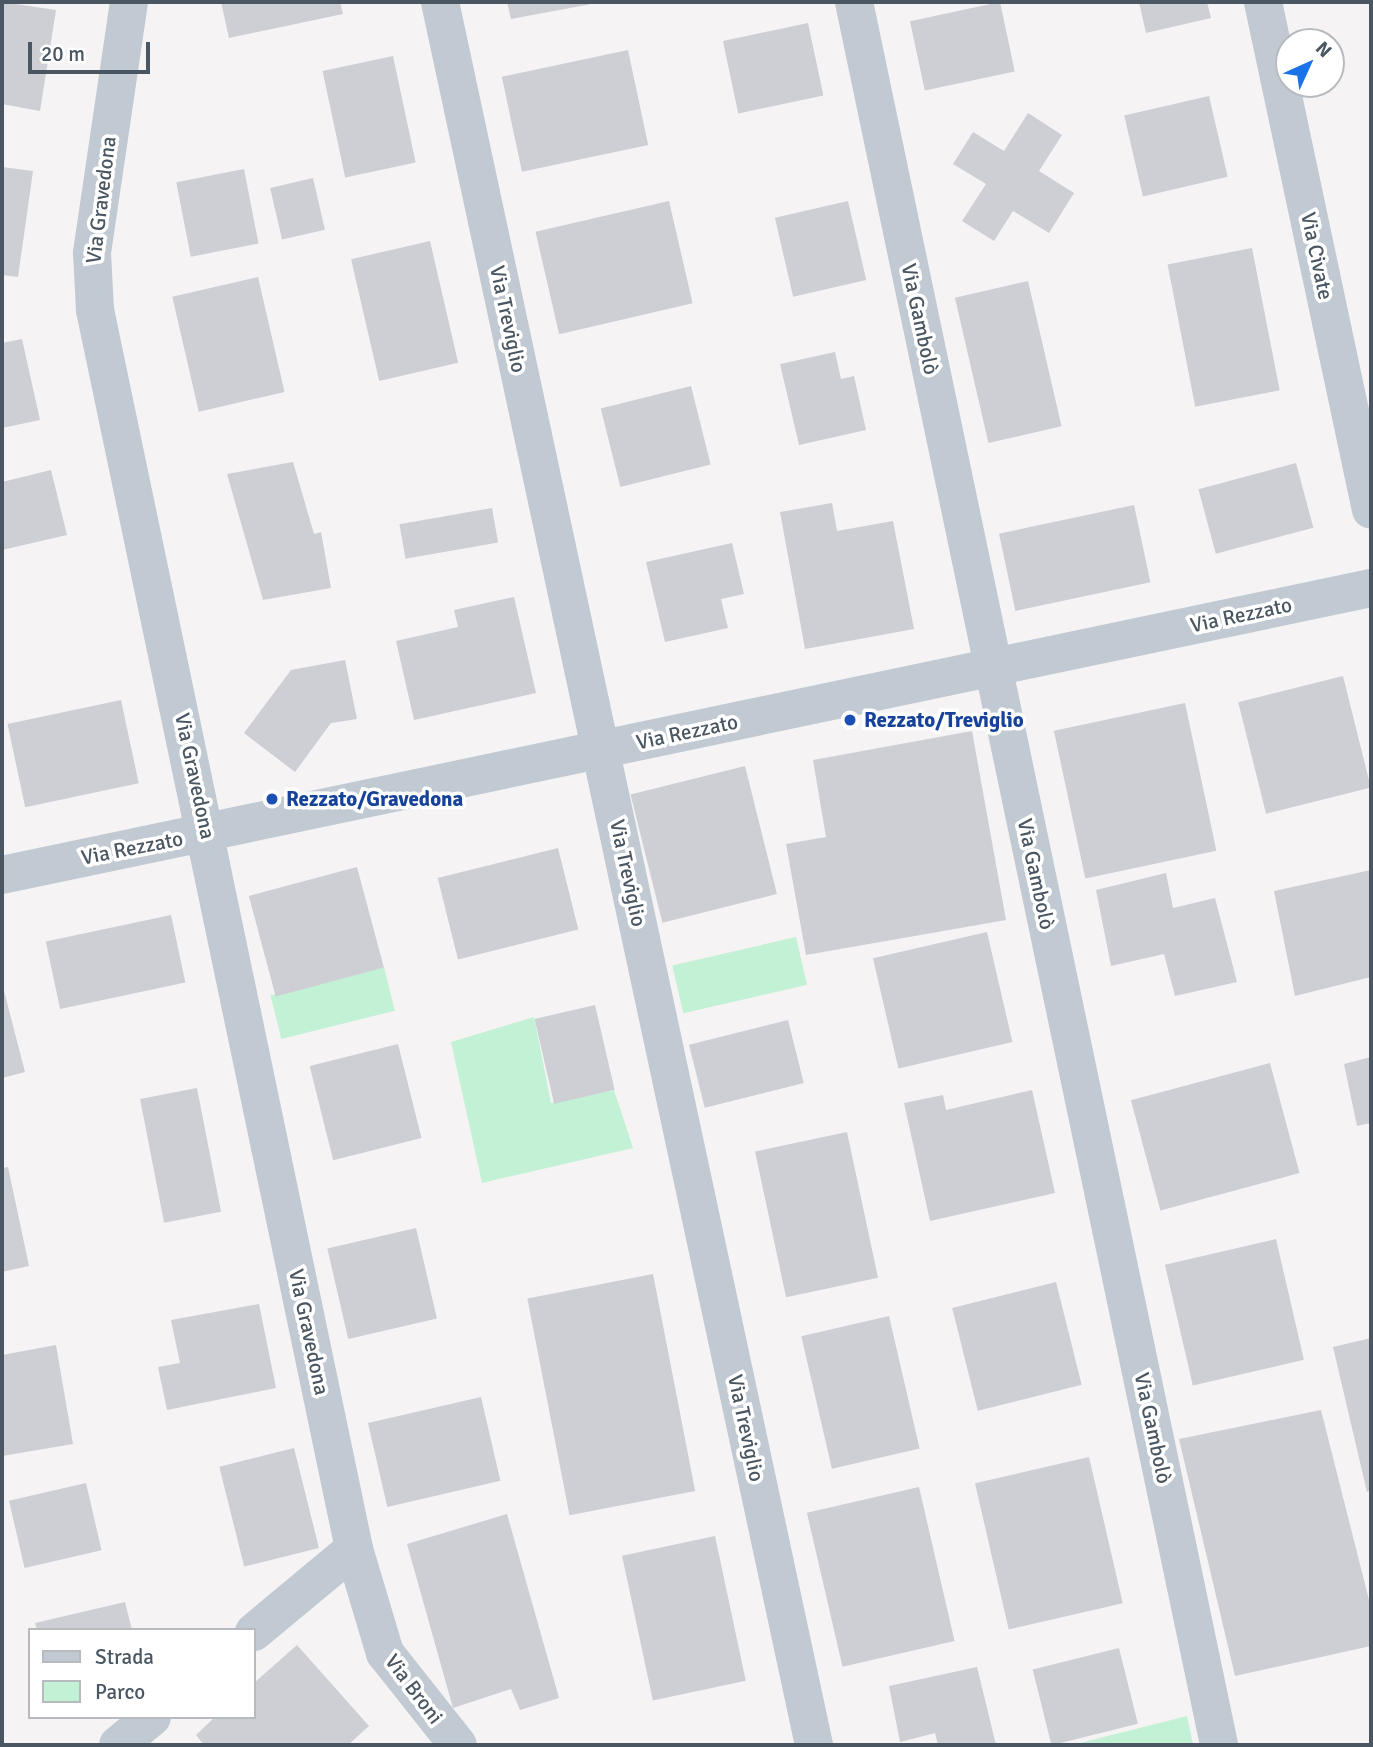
<!DOCTYPE html>
<meta charset="utf-8">
<style>
body{margin:0}
#map{position:relative;width:1373px;height:1747px;overflow:hidden;background:#f5f3f3;font-family:Signika,sans-serif}
div>[style]{position:absolute}
[style*='--x']{left:calc(var(--x)*1px);top:calc(var(--y)*1px);width:calc(var(--w)*1px);rotate:calc(var(--a)*1deg)}
.green>*{inset:0;background:#c3f1d5;transform-origin:0 0}
.building>*{inset:0;background:#cdcfd5;transform-origin:0 0}
.minor>*{height:38px;margin:-19px;padding:0 19px;transform-origin:19px;border-radius:19px;background:#c1cad2}
.dots>*{width:19px;height:19px;translate:-50% -50%;box-sizing:border-box;border:4px solid #fff;border-radius:50%}
span{translate:-50% -50%;white-space:nowrap;text-align:center;line-height:1.15;-webkit-text-stroke:7px #fff;paint-order:stroke}
.street-label{font-size:21px;color:#4a5661}
.transit-label{font-size:21px;color:#164399;font-weight:700}
.left{translate:0 -50%;text-align:left}
.frame{position:absolute;inset:0;border:4px solid #4a5661;pointer-events:none}
.legend{position:absolute;left:28px;top:1628px;width:228px;height:91px;box-sizing:border-box;background:#fff;border:2px solid #b7bbc0;margin:0;padding:9px 12px;list-style:none;font-size:21px;color:#4a5661}
.legend li{display:flex;align-items:center;gap:14px;height:35px}
.legend b{width:35px;border:2px solid #b7bbc0}
.north{position:absolute;left:1275px;top:28px;width:70px;height:70px;box-sizing:border-box;background:#fff;border:2px solid #b7bbc0;border-radius:50%;rotate:45deg;font-size:19px;font-weight:700;line-height:28px;text-align:center;color:#4a5661}
.north::after{content:'';display:block;margin:auto;width:24px;height:32px;background:#1a73e8;clip-path:polygon(50% 0,100% 100%,50% 72%,0 100%)}
.scale{position:absolute;left:28px;top:42px;width:122px;height:32px;box-sizing:border-box;border:4px solid #4a5661;border-top:0;padding-left:9px;font-size:21px;line-height:24px;white-space:nowrap;color:#4a5661;-webkit-text-stroke:5px #fff;paint-order:stroke}
</style>
<div id="map">
<div class="green">
<div style="left:796px;top:937px;width:49px;height:127px;rotate:77deg"></div>
<div style="left:384px;top:967px;width:45px;height:117px;rotate:76deg"></div>
<div style="clip-path:polygon(534px 1017px,551px 1103px,614px 1090px,633px 1148px,482px 1183px,451px 1042px)"></div>
<div style="clip-path:polygon(1187px 1716px,1193px 1745px,1072px 1745px)"></div>
</div>
<div class="building">
<div style="clip-path:polygon(2px 2px,56px 10px,40px 111px,2px 104px)"></div>
<div style="clip-path:polygon(221px 2px,340px 2px,343px 14px,229px 38px)"></div>
<div style="clip-path:polygon(507px 2px,597px 2px,597px 3px,511px 19px)"></div>
<div style="left:1000px;top:2px;width:71px;height:92px;rotate:78deg"></div>
<div style="clip-path:polygon(1139px 2px,1207px 2px,1211px 18px,1146px 33px)"></div>
<div style="left:808px;top:23px;width:74px;height:87px;rotate:78deg"></div>
<div style="left:628px;top:50px;width:97px;height:129px;rotate:78deg"></div>
<div style="left:393px;top:56px;width:109px;height:72px;rotate:78deg"></div>
<div style="left:1209px;top:96px;width:83px;height:87px;rotate:77deg"></div>
<div style="clip-path:polygon(1028px 113px,1062px 135px,1039px 171px,1074px 193px,1049px 233px,1013px 211px,994px 241px,962px 221px,986px 184px,953px 164px,973px 132px,1004px 151px)"></div>
<div style="clip-path:polygon(2px 167px,33px 171px,18px 277px,2px 275px)"></div>
<div style="left:244px;top:169px;width:76px;height:69px;rotate:79deg"></div>
<div style="left:313px;top:178px;width:53px;height:44px;rotate:77deg"></div>
<div style="left:669px;top:201px;width:105px;height:137px;rotate:77deg"></div>
<div style="left:848px;top:201px;width:81px;height:75px;rotate:77deg"></div>
<div style="left:430px;top:241px;width:125px;height:81px;rotate:77deg"></div>
<div style="left:1252px;top:248px;width:145px;height:86px;rotate:79deg"></div>
<div style="left:258px;top:277px;width:118px;height:88px;rotate:77deg"></div>
<div style="left:1028px;top:281px;width:149px;height:75px;rotate:77deg"></div>
<div style="clip-path:polygon(22px 339px,40px 420px,2px 428px,2px 343px)"></div>
<div style="clip-path:polygon(835px 352px,841px 379px,854px 376px,866px 430px,799px 445px,780px 364px)"></div>
<div style="left:691px;top:386px;width:81px;height:93px;rotate:76deg"></div>
<div style="clip-path:polygon(293px 462px,314px 534px,321px 532px,331px 588px,263px 600px,227px 474px)"></div>
<div style="left:1296px;top:463px;width:67px;height:101px;rotate:75deg"></div>
<div style="clip-path:polygon(51px 470px,67px 535px,2px 550px,2px 482px)"></div>
<div style="clip-path:polygon(832px 503px,837px 531px,893px 521px,914px 629px,805px 649px,780px 512px)"></div>
<div style="left:1134px;top:505px;width:79px;height:138px;rotate:78deg"></div>
<div style="left:492px;top:508px;width:35px;height:94px;rotate:80deg"></div>
<div style="clip-path:polygon(732px 543px,744px 594px,721px 599px,728px 628px,665px 642px,646px 562px)"></div>
<div style="clip-path:polygon(514px 597px,536px 693px,414px 720px,396px 641px,458px 627px,454px 610px)"></div>
<div style="clip-path:polygon(345px 660px,357px 719px,331px 723px,295px 772px,244px 733px,291px 670px)"></div>
<div style="left:1343px;top:676px;width:115px;height:108px;rotate:76deg"></div>
<div style="left:121px;top:700px;width:85px;height:116px;rotate:78deg"></div>
<div style="left:1185px;top:703px;width:151px;height:134px;rotate:78deg"></div>
<div style="clip-path:polygon(972px 731px,1006px 920px,806px 955px,786px 844px,826px 837px,813px 760px)"></div>
<div style="left:745px;top:766px;width:132px;height:118px;rotate:76deg"></div>
<div style="left:558px;top:848px;width:84px;height:124px;rotate:76deg"></div>
<div style="left:357px;top:867px;width:104px;height:112px;rotate:75deg"></div>
<div style="clip-path:polygon(1371px 870px,1371px 977px,1295px 996px,1274px 891px)"></div>
<div style="clip-path:polygon(1166px 873px,1173px 908px,1215px 898px,1237px 982px,1175px 996px,1164px 954px,1111px 966px,1096px 890px)"></div>
<div style="left:171px;top:915px;width:69px;height:128px;rotate:78deg"></div>
<div style="left:987px;top:932px;width:113px;height:117px;rotate:77deg"></div>
<div style="clip-path:polygon(2px 983px,25px 1072px,2px 1078px)"></div>
<div style="left:595px;top:1005px;width:87px;height:62px;rotate:77deg"></div>
<div style="left:788px;top:1020px;width:65px;height:102px;rotate:76deg"></div>
<div style="left:398px;top:1044px;width:97px;height:91px;rotate:76deg"></div>
<div style="clip-path:polygon(1371px 1057px,1371px 1123px,1357px 1126px,1344px 1064px)"></div>
<div style="left:1270px;top:1063px;width:114px;height:144px;rotate:75deg"></div>
<div style="left:197px;top:1088px;width:126px;height:58px;rotate:79deg"></div>
<div style="clip-path:polygon(1032px 1090px,1055px 1193px,930px 1221px,904px 1103px,943px 1095px,946px 1110px)"></div>
<div style="left:847px;top:1132px;width:149px;height:94px;rotate:78deg"></div>
<div style="clip-path:polygon(8px 1167px,29px 1266px,2px 1272px,2px 1168px)"></div>
<div style="left:416px;top:1228px;width:93px;height:91px;rotate:77deg"></div>
<div style="left:1276px;top:1239px;width:124px;height:114px;rotate:77deg"></div>
<div style="left:653px;top:1274px;width:221px;height:128px;rotate:79deg"></div>
<div style="left:1056px;top:1282px;width:106px;height:107px;rotate:76deg"></div>
<div style="clip-path:polygon(259px 1304px,276px 1388px,167px 1410px,158px 1367px,180px 1363px,171px 1320px)"></div>
<div style="left:889px;top:1316px;width:136px;height:90px;rotate:77deg"></div>
<div style="clip-path:polygon(1371px 1338px,1371px 1490px,1367px 1492px,1333px 1347px)"></div>
<div style="clip-path:polygon(56px 1345px,73px 1444px,2px 1456px,2px 1355px)"></div>
<div style="left:481px;top:1397px;width:86px;height:116px;rotate:77deg"></div>
<div style="clip-path:polygon(1321px 1410px,1371px 1608px,1371px 1646px,1235px 1676px,1179px 1439px)"></div>
<div style="left:294px;top:1448px;width:103px;height:77px;rotate:76deg"></div>
<div style="left:1089px;top:1457px;width:150px;height:117px;rotate:77deg"></div>
<div style="left:86px;top:1483px;width:69px;height:79px;rotate:77deg"></div>
<div style="left:919px;top:1487px;width:158px;height:115px;rotate:77deg"></div>
<div style="clip-path:polygon(507px 1514px,559px 1698px,520px 1710px,511px 1689px,453px 1708px,407px 1544px)"></div>
<div style="left:715px;top:1536px;width:148px;height:95px;rotate:78deg"></div>
<div style="clip-path:polygon(125px 1602px,132px 1630px,37px 1630px,35px 1623px)"></div>
<div style="clip-path:polygon(297px 1645px,369px 1726px,348px 1745px,204px 1745px,196px 1735px,215px 1717px,254px 1717px,254px 1683px)"></div>
<div style="left:1119px;top:1648px;width:78px;height:89px;rotate:76deg"></div>
<div style="clip-path:polygon(977px 1667px,996px 1745px,938px 1745px,935px 1733px,900px 1742px,889px 1686px)"></div>
</div>
<div class="minor">
<div style="--x:129;--y:2;--w:254;--a:98.4"></div>
<div style="--x:92;--y:253;--w:57;--a:87"></div>
<div style="--x:95;--y:310;--w:1266;--a:78.19"></div>
<div style="--x:354;--y:1549;--w:109;--a:73.4"></div>
<div style="--x:385;--y:1653;--w:117;--a:51.6"></div>
<div style="--x:440;--y:2;--w:1783;--a:77.89"></div>
<div style="--x:854;--y:2;--w:1781;--a:78.17"></div>
<div style="--x:1263;--y:2;--w:519;--a:78"></div>
<div style="--x:2;--y:875;--w:1399;--a:-11.84"></div>
<div style="--x:254;--y:1632;--w:130;--a:-39.7"></div>
<div style="--x:118;--y:1745;--w:44;--a:-39.5"></div>
</div>
<div class="dots">
<div style="left:850px;top:720px;background:#1a4fb4"></div>
<div style="left:272px;top:799px;background:#1a4fb4"></div>
</div>
<div class="street-label">
<span style="left:101px;top:200px;rotate:-83deg">Via Gravedona</span>
<span style="left:1317px;top:256px;rotate:78deg">Via Civate</span>
<span style="left:508px;top:319px;rotate:78deg">Via Treviglio</span>
<span style="left:920px;top:319px;rotate:78deg">Via Gambolò</span>
<span style="left:1241px;top:615px;rotate:-12deg">Via Rezzato</span>
<span style="left:687px;top:732px;rotate:-12deg">Via Rezzato</span>
<span style="left:195px;top:776px;rotate:78deg">Via Gravedona</span>
<span style="left:132px;top:848px;rotate:-11deg">Via Rezzato</span>
<span style="left:628px;top:873px;rotate:78deg">Via Treviglio</span>
<span style="left:1036px;top:874px;rotate:78deg">Via Gambolò</span>
<span style="left:309px;top:1332px;rotate:78deg">Via Gravedona</span>
<span style="left:746px;top:1428px;rotate:78deg">Via Treviglio</span>
<span style="left:1153px;top:1428px;rotate:78deg">Via Gambolò</span>
<span style="left:414px;top:1689px;rotate:53deg">Via Broni</span>
</div>
<div class="transit-label">
<span class="left" style="left:864px;top:720px">Rezzato/Treviglio</span>
<span class="left" style="left:286px;top:799px">Rezzato/Gravedona</span>
</div>
<div class="frame"></div>
<ul class="legend">
<li><b style="height:9px;background:#c1cad2"></b>Strada</li>
<li><b style="height:19px;background:#c3f1d5"></b>Parco</li>
</ul>
<div class="north">N</div>
<div class="scale">20 m</div>
</div>
